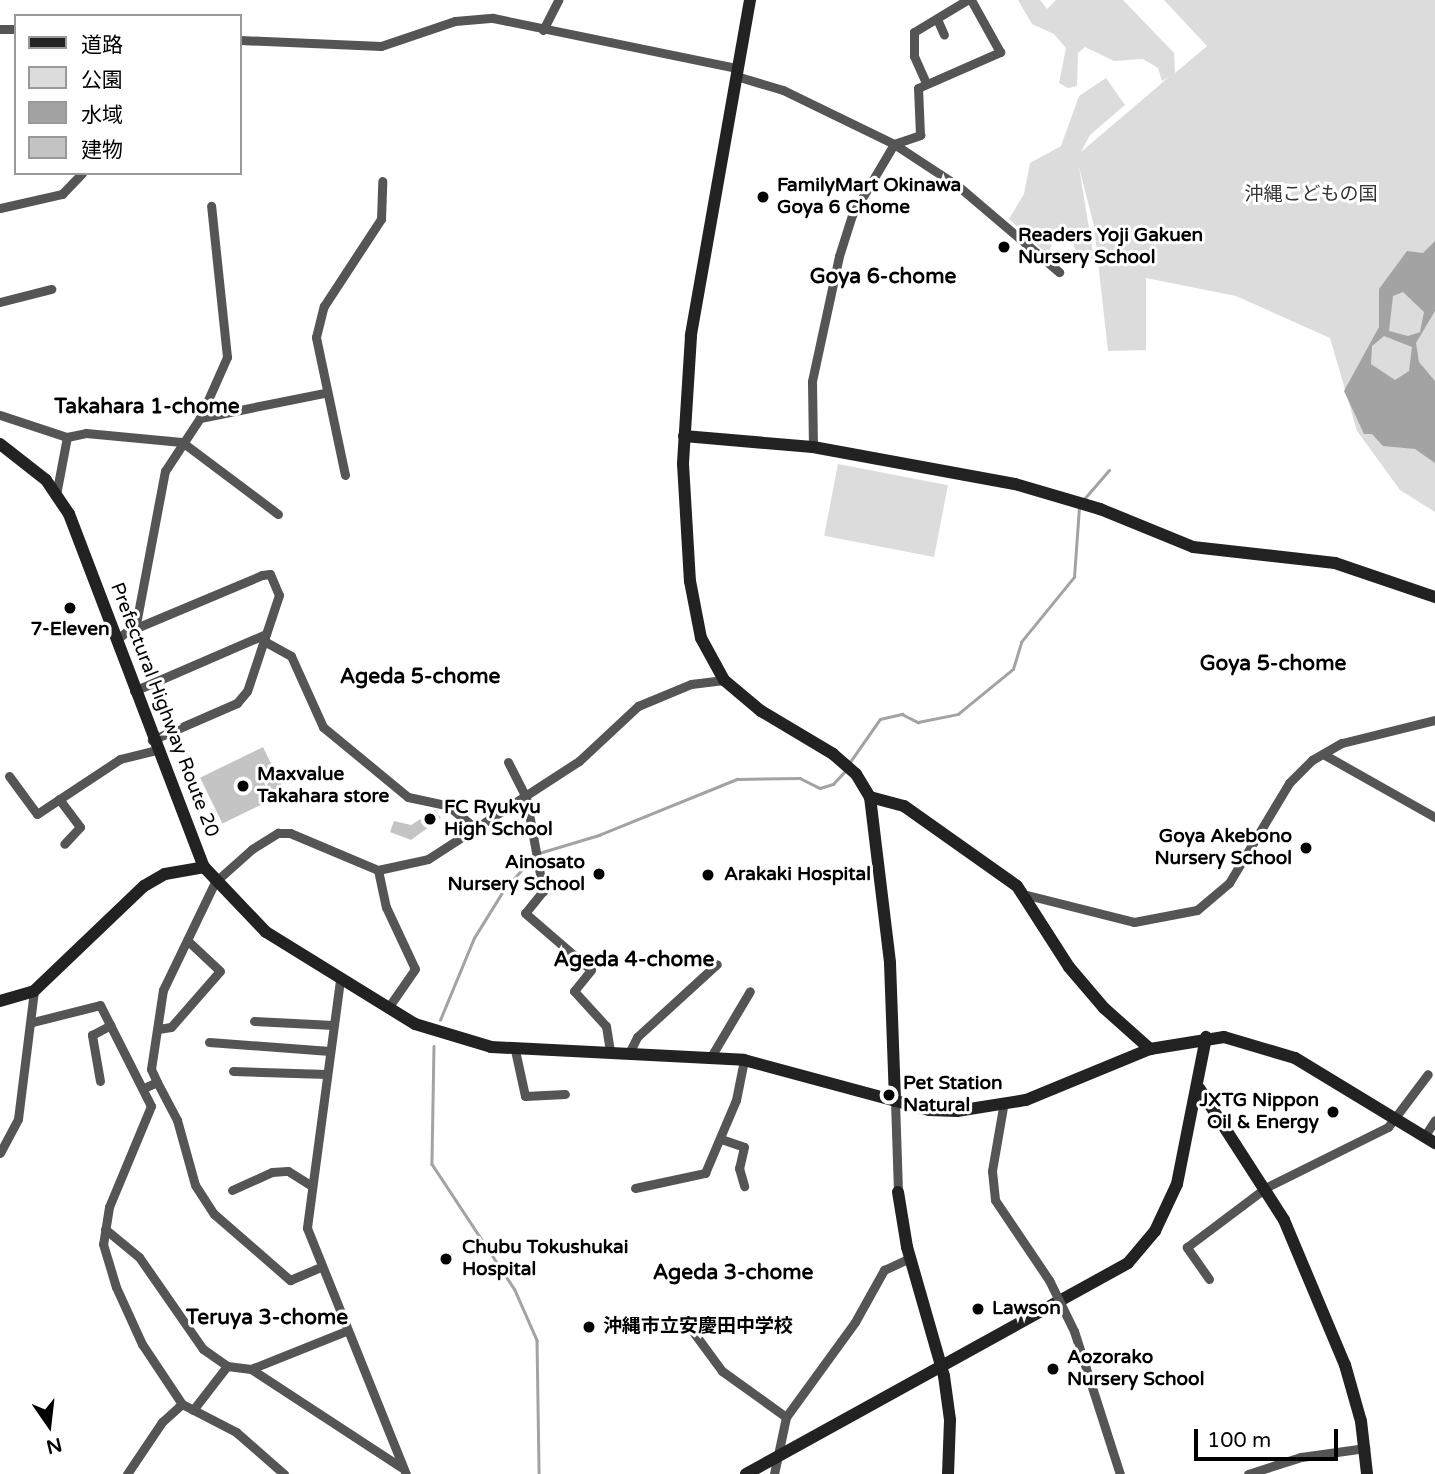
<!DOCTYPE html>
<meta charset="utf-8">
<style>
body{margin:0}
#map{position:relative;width:1435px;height:1474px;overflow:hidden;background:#fff;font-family:"Varela Round","Noto Sans JP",sans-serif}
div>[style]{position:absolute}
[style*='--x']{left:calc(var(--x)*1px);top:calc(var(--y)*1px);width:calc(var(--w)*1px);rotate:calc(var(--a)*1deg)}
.green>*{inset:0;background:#dcdcdc;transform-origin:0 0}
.water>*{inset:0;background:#a3a3a3}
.stream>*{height:2.5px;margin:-1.25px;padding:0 1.25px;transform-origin:1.25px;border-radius:1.25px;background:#a3a3a3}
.building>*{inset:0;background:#c4c4c4;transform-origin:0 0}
.street>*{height:9px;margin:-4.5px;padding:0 4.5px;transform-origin:4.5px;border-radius:4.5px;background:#555}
.secondary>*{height:12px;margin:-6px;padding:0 6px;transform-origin:6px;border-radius:6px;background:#222}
.street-bridge>*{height:9px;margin:-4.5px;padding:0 4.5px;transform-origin:4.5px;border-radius:4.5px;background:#555}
.dots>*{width:19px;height:19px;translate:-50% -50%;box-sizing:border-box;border:4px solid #fff;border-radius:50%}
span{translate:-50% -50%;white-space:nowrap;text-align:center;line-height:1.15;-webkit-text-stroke:6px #fff;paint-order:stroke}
.poi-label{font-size:19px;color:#000;font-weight:700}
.left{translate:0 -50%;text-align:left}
.right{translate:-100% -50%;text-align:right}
.park-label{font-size:19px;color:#333}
.street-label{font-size:19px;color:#000}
.neighbourhood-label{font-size:21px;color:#000;font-weight:700}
.legend{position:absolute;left:14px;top:14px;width:228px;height:161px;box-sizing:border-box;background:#fff;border:2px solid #999;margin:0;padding:9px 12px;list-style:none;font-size:21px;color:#000}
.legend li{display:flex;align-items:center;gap:14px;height:35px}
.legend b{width:35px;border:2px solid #999}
.north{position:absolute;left:14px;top:1390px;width:70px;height:70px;-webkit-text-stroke:5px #fff;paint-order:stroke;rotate:166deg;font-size:19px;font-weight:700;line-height:28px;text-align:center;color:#000}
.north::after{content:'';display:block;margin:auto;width:24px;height:32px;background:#000;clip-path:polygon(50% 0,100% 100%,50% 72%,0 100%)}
.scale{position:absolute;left:1194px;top:1429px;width:144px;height:32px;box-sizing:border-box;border:4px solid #000;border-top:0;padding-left:9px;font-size:21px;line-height:24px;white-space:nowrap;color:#000;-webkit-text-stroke:5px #fff;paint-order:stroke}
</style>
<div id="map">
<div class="green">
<div style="clip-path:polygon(1018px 0,1040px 0,1047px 9px,1056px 0,1123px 0,1174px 53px,1175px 73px,1207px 46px,1164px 0,1435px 0,1435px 512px,1400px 490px,1357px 431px,1330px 338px,1236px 296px,1146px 278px,1146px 350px,1108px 351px,1094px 226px,1079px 167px,1094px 259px,1077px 255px,1070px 234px,1054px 234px,1049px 256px,1009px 219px,1024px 194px,1030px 163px,1061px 146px,1079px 96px,1106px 78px,1125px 105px,1090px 135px,1081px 152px,1169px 77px,1162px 81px,1158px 68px,1143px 59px,1114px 61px,1085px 47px,1078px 53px,1077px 86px,1068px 88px,1059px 83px,1066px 48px,1054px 34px,1032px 24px)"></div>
<div style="left:838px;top:464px;width:112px;height:73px;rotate:11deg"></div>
</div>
<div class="water">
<div style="clip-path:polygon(evenodd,1435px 241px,1435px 311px,1416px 343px,1419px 362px,1435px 381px,1435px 463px,1415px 449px,1383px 446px,1372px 434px,1364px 434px,1344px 391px,1379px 327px,1379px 289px,1407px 251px,1423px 253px,1435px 241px,1403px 292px,1424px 312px,1420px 332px,1408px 336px,1389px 331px,1393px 296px,1403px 292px,1435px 241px,1384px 336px,1412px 347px,1409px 371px,1395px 380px,1371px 364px,1372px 346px,1384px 336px)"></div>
</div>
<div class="stream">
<div style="--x:1084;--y:499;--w:38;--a:-49"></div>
<div style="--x:850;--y:762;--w:52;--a:-55.1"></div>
<div style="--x:880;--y:719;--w:23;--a:-13"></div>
<div style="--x:902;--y:714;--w:18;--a:27"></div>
<div style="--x:918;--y:722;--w:41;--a:-11.3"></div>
<div style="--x:958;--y:714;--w:71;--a:-39.3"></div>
<div style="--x:1013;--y:669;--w:28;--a:-73"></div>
<div style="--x:1021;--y:642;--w:84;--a:-50.8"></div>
<div style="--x:1074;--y:577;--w:70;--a:-85.9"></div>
<div style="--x:539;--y:853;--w:63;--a:-16.7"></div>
<div style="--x:599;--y:835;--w:149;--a:-22.1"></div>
<div style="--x:737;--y:779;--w:63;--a:-0.9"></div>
<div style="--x:800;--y:778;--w:22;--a:27"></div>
<div style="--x:820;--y:788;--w:14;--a:-17"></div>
<div style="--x:833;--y:784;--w:18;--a:-47"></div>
<div style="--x:440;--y:1020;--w:89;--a:-67.5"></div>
<div style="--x:474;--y:938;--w:55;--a:-58.3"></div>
<div style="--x:503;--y:891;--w:47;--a:-48.5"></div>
<div style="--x:434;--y:1046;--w:118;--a:91"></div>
<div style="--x:432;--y:1164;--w:151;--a:56.6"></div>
<div style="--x:515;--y:1290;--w:55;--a:66.3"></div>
<div style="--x:537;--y:1340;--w:134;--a:89.1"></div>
</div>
<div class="building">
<div style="left:263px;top:747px;width:51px;height:70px;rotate:64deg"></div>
<div style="clip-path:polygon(435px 810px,441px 818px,411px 840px,390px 832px,394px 821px,411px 825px)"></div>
</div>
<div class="street">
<div style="--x:937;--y:19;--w:17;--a:66"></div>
<div style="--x:0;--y:29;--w:16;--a:0"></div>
<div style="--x:543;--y:30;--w:34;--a:-63"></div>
<div style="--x:240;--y:40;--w:141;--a:2.4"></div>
<div style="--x:381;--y:46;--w:78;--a:-18.7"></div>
<div style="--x:455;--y:21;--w:38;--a:-5"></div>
<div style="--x:493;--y:18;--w:249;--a:11.6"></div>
<div style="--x:736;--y:76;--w:49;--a:16.6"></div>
<div style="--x:783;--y:90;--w:123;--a:25.9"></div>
<div style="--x:894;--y:144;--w:77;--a:33.3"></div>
<div style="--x:958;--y:186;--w:133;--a:40.4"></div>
<div style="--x:926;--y:83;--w:30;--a:-114"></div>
<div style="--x:914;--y:56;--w:24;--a:-90"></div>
<div style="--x:914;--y:32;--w:62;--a:-31.1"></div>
<div style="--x:894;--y:144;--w:28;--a:-19"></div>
<div style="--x:920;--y:135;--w:47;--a:-92.4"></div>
<div style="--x:918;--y:88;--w:90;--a:-23.7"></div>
<div style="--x:1000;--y:52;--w:60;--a:-119.1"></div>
<div style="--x:0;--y:208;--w:64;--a:-12.7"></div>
<div style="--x:62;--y:194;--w:29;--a:-46"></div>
<div style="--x:0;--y:302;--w:53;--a:-14.3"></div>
<div style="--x:0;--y:415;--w:71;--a:18.2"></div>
<div style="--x:67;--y:437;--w:19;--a:-12"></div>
<div style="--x:86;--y:433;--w:96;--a:5.4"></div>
<div style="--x:182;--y:442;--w:120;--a:36.9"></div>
<div style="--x:200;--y:418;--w:126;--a:-11.4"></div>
<div style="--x:813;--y:447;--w:66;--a:-90.9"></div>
<div style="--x:812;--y:381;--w:128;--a:-77.8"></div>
<div style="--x:839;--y:256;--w:43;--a:-72.4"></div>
<div style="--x:852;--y:215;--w:82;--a:-59.4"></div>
<div style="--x:345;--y:475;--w:141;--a:-101.9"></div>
<div style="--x:316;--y:337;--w:32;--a:-76"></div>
<div style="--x:324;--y:306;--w:104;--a:-56.8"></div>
<div style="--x:381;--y:219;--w:38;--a:-88"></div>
<div style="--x:56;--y:495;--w:59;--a:-79.3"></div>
<div style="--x:129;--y:631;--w:144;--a:-22.8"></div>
<div style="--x:262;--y:575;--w:8;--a:-7"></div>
<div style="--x:270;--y:574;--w:23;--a:67"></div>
<div style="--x:279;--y:595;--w:101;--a:108.4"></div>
<div style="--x:247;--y:691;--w:16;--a:130"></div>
<div style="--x:237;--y:703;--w:93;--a:156.5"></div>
<div style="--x:116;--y:640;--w:26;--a:-39"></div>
<div style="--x:136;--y:624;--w:156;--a:-79.3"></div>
<div style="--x:165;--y:471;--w:64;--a:-56.6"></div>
<div style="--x:200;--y:418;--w:67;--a:-66.1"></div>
<div style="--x:227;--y:357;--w:152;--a:-96"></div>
<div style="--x:264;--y:641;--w:31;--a:29"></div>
<div style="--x:291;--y:656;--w:78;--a:65.7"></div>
<div style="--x:323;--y:727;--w:110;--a:39.5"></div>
<div style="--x:408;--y:797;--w:40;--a:12"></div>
<div style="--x:447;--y:805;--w:36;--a:39"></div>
<div style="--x:134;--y:691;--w:144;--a:-23.4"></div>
<div style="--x:1323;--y:754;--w:129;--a:29.4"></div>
<div style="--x:508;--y:762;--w:39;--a:63"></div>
<div style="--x:526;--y:797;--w:96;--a:79.7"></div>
<div style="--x:543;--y:891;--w:28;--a:129"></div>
<div style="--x:525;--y:913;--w:87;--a:40.8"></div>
<div style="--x:591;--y:970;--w:27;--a:129"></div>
<div style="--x:574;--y:991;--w:47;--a:47.6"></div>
<div style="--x:606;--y:1026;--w:24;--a:81"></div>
<div style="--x:9;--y:776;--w:47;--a:53.6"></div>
<div style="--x:37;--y:814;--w:100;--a:-33.5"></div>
<div style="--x:120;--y:759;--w:36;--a:-14"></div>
<div style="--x:59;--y:799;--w:35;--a:53"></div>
<div style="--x:80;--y:827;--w:23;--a:133"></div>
<div style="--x:378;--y:870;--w:38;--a:78"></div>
<div style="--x:386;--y:907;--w:68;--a:64.9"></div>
<div style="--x:415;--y:969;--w:47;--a:124.7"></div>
<div style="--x:1027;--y:895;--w:110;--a:14.2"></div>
<div style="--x:1134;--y:922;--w:64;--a:-10.8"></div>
<div style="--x:1197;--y:910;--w:42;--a:-40.2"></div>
<div style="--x:1229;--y:883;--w:117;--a:-59"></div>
<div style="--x:1289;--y:783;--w:33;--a:-45"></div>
<div style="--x:1312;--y:760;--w:34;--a:-30"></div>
<div style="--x:1342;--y:743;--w:96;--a:-13.9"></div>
<div style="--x:340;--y:980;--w:250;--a:97.6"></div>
<div style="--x:307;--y:1228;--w:265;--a:68.1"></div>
<div style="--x:254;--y:1021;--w:79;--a:2.9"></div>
<div style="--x:33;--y:1022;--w:69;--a:-14.2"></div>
<div style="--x:100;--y:1005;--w:113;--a:63.2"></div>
<div style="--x:151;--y:1106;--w:109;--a:112.6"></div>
<div style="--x:109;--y:1207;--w:37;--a:99"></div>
<div style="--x:103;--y:1244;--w:45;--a:73.2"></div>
<div style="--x:116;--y:1287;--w:63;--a:65.5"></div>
<div style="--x:142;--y:1344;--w:72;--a:56.3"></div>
<div style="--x:182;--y:1404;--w:61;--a:27.4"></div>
<div style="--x:236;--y:1432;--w:64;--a:41.2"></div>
<div style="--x:158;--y:1029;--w:13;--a:-9"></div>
<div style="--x:171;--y:1027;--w:74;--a:-48.8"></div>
<div style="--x:220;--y:971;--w:45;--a:-136.8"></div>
<div style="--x:209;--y:1042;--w:121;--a:4.3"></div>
<div style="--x:515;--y:1050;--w:47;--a:77.7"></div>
<div style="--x:525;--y:1096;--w:40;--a:-2.9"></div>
<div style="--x:630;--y:1051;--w:16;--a:-63"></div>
<div style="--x:637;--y:1037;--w:108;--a:-42.4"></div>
<div style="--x:712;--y:1055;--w:74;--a:-59.3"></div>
<div style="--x:233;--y:1071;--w:94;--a:1.8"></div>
<div style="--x:100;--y:1081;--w:47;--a:-99.9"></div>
<div style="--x:92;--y:1035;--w:21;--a:-28"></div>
<div style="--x:157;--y:1082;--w:14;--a:-115"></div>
<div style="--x:151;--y:1069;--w:80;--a:-81.4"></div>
<div style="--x:163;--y:990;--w:120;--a:-64.3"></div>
<div style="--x:215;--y:882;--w:50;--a:-41.7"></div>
<div style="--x:252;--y:849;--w:31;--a:-32"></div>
<div style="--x:278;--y:833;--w:12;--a:0"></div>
<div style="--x:290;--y:833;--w:95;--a:22.8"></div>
<div style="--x:378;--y:870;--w:51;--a:-12.4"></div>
<div style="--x:428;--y:859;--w:180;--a:-33"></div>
<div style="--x:579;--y:761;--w:81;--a:-43"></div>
<div style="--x:638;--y:706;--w:57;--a:-22.5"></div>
<div style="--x:691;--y:684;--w:33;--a:-7"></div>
<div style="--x:144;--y:1088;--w:14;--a:-25"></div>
<div style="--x:157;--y:1082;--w:43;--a:62.2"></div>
<div style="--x:177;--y:1120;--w:67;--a:74.5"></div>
<div style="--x:195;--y:1185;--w:35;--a:57"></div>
<div style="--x:214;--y:1214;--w:101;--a:41"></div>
<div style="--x:290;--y:1280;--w:33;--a:-23"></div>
<div style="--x:895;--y:1101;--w:91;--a:88.1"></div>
<div style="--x:1003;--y:1107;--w:65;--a:99.8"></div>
<div style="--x:992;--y:1171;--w:29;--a:84"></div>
<div style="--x:995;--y:1200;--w:97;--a:56"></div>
<div style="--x:1424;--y:1137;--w:20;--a:-57"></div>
<div style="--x:721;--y:1139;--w:24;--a:19"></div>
<div style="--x:744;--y:1147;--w:22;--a:103"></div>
<div style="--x:739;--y:1168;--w:19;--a:74"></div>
<div style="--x:0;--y:1153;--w:38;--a:-62"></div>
<div style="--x:18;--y:1119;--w:129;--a:-82.9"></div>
<div style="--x:635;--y:1188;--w:72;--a:-12.1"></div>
<div style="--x:705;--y:1173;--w:79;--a:-67"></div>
<div style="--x:736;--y:1100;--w:41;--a:-78.7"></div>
<div style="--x:232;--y:1190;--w:44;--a:-24.2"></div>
<div style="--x:272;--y:1172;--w:16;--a:-4"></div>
<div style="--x:288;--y:1171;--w:28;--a:32"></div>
<div style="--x:105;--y:1229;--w:44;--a:39.5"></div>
<div style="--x:139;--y:1257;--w:112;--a:55.2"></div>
<div style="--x:203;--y:1349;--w:29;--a:35"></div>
<div style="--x:227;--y:1366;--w:24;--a:7"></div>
<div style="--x:251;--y:1369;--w:179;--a:33.2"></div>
<div style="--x:1209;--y:1279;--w:39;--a:-125"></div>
<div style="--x:1187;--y:1247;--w:100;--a:-36.9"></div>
<div style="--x:1267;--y:1187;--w:135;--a:-26.4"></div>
<div style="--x:1388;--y:1127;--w:66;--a:-53"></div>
<div style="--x:1074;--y:1331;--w:150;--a:72.2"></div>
<div style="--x:694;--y:1333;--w:47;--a:53.6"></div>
<div style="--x:722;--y:1371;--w:79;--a:35.7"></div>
<div style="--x:251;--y:1369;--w:102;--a:-21.8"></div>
<div style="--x:193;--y:1410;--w:56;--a:-52.3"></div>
<div style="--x:127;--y:1474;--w:63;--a:-56.1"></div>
<div style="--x:162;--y:1422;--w:27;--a:-42"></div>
<div style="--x:774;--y:1474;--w:58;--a:-78.1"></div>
<div style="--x:786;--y:1417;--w:117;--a:-54"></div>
<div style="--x:855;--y:1322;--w:60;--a:-60.9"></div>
<div style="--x:884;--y:1270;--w:29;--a:-25"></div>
<div style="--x:1248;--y:1474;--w:56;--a:-17.8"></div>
<div style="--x:1301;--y:1457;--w:65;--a:-8"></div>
</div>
<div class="secondary">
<div style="--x:750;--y:0;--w:341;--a:100"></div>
<div style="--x:691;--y:336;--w:128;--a:93.6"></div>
<div style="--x:683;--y:464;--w:117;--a:86.6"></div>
<div style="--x:690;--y:581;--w:58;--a:79.1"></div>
<div style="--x:701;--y:638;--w:48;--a:61.3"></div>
<div style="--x:724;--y:680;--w:48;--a:40"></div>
<div style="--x:761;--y:711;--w:84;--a:30.8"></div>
<div style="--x:833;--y:754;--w:30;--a:41"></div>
<div style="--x:856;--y:774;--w:27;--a:59"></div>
<div style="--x:870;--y:797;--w:167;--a:83.1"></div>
<div style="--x:890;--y:963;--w:138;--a:87.9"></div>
<div style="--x:684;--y:436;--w:129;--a:4.9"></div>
<div style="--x:813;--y:447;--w:205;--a:10.4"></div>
<div style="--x:1015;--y:484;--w:89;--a:16.4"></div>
<div style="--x:1100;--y:509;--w:100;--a:22.2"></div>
<div style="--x:1193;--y:547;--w:143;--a:6.4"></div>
<div style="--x:1335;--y:563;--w:106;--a:18.8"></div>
<div style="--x:0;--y:444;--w:58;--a:38"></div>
<div style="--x:46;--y:480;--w:41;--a:55.9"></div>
<div style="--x:69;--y:514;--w:378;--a:69.1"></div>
<div style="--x:204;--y:867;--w:90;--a:46.4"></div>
<div style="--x:266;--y:932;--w:175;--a:31.7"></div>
<div style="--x:415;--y:1024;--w:79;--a:16.8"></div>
<div style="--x:491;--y:1047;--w:253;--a:2.9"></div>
<div style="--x:744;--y:1060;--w:192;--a:15.1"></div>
<div style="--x:929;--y:1110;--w:28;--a:2"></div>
<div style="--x:957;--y:1111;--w:70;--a:-9.1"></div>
<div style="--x:1026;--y:1100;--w:134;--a:-22.4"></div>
<div style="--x:1150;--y:1049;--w:75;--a:-9.2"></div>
<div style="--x:1224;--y:1037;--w:74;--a:16.5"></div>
<div style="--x:1295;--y:1058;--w:164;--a:31.3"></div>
<div style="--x:870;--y:797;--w:35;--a:15"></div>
<div style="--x:904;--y:806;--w:138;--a:35.3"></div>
<div style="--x:1017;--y:886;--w:96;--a:57.3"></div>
<div style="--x:1069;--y:967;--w:54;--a:49.5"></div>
<div style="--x:1104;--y:1008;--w:62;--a:41.7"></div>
<div style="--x:0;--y:1001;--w:35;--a:-16"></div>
<div style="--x:34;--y:991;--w:152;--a:-43.7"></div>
<div style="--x:144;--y:886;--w:24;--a:-30"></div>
<div style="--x:165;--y:874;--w:40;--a:-10"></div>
<div style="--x:1199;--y:1088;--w:157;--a:57.2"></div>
<div style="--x:1284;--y:1220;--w:157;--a:67.2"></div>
<div style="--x:1345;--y:1365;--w:58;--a:74.1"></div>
<div style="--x:1361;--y:1421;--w:53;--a:83.5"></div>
<div style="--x:898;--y:1192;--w:56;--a:80.7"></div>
<div style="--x:907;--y:1247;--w:134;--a:74"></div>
<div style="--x:944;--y:1376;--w:44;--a:82.2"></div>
<div style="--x:950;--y:1420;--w:54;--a:92.1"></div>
<div style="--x:746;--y:1474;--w:436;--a:-28.9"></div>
<div style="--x:1128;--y:1263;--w:42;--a:-49.8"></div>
<div style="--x:1155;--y:1231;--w:52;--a:-64.9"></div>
<div style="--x:1177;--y:1184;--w:150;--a:-78.8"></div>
</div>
<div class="street-bridge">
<div style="--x:1049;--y:1280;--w:57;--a:63.9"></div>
</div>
<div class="dots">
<div style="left:763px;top:197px;background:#000"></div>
<div style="left:1004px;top:247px;background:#000"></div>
<div style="left:70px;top:608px;background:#000"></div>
<div style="left:243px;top:786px;background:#000"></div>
<div style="left:430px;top:819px;background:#000"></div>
<div style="left:1306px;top:848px;background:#000"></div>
<div style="left:599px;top:874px;background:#000"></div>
<div style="left:708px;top:875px;background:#000"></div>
<div style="left:889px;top:1095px;background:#000"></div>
<div style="left:1333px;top:1112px;background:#000"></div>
<div style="left:446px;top:1259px;background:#000"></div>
<div style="left:978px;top:1309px;background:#000"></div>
<div style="left:589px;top:1327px;background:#000"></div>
<div style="left:1053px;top:1369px;background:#000"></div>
</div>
<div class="poi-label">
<span class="left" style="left:777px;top:197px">FamilyMart Okinawa<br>Goya 6 Chome</span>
<span class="left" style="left:1018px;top:247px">Readers Yoji Gakuen<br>Nursery School</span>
<span style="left:70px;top:630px">7-Eleven</span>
<span class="left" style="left:257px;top:786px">Maxvalue<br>Takahara store</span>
<span class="left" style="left:444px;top:819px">FC Ryukyu<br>High School</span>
<span class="right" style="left:1292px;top:848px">Goya Akebono<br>Nursery School</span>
<span class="right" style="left:585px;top:874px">Ainosato<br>Nursery School</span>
<span class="left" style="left:724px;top:875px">Arakaki Hospital</span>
<span class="left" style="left:903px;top:1095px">Pet Station<br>Natural</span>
<span class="right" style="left:1319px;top:1112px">JXTG Nippon<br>Oil &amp; Energy</span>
<span class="left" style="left:462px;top:1259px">Chubu Tokushukai<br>Hospital</span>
<span class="left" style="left:992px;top:1309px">Lawson</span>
<span class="left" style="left:603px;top:1327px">沖縄市立安慶田中学校</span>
<span class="left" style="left:1067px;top:1369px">Aozorako<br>Nursery School</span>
</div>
<div class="park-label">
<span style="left:1311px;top:195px">沖縄こどもの国</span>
</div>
<div class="street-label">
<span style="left:164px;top:710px;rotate:69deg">Prefectural Highway Route 20</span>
</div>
<div class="neighbourhood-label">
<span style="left:883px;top:277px">Goya 6-chome</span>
<span style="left:147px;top:407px">Takahara 1-chome</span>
<span style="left:1273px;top:664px">Goya 5-chome</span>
<span style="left:420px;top:677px">Ageda 5-chome</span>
<span style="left:634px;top:960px">Ageda 4-chome</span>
<span style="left:733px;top:1273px">Ageda 3-chome</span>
<span style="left:267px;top:1318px">Teruya 3-chome</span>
</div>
<ul class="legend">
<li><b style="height:9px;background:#222"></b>道路</li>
<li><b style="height:19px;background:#dcdcdc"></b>公園</li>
<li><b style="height:19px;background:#a3a3a3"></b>水域</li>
<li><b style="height:19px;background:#c4c4c4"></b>建物</li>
</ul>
<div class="north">N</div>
<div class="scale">100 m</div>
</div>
